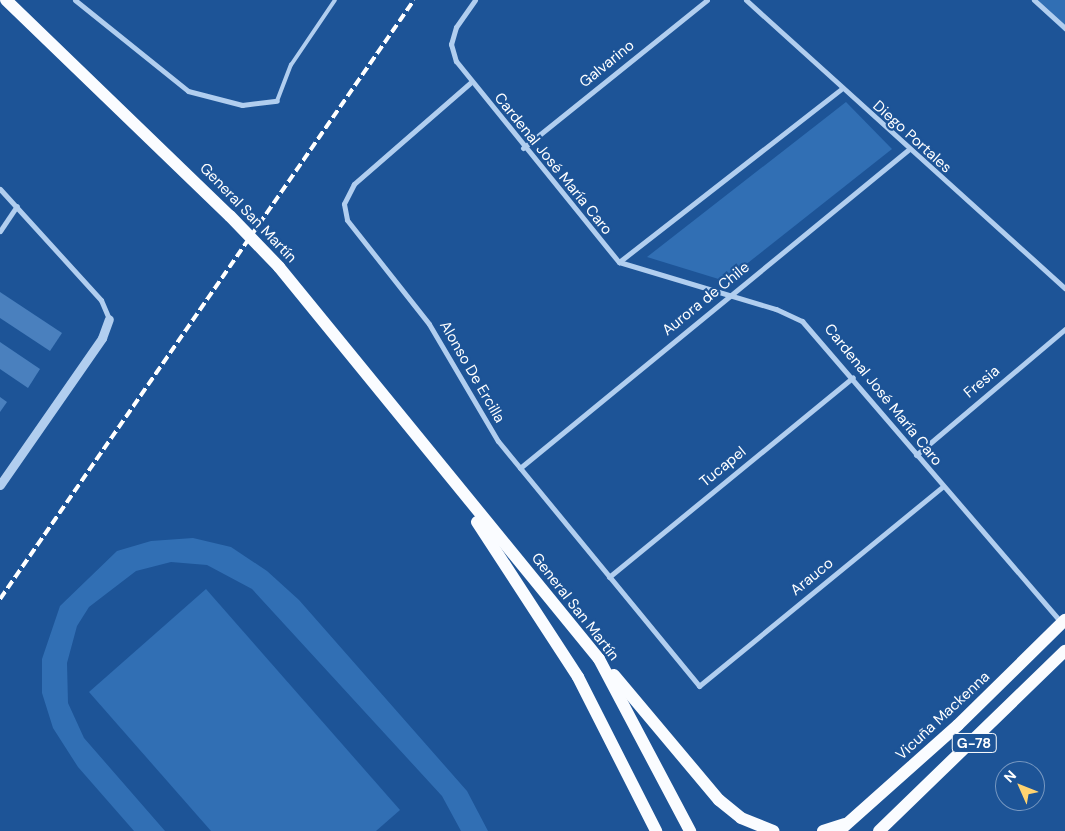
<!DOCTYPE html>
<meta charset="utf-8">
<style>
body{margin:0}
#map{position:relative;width:1065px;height:831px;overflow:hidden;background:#1d5497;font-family:"DM Sans",sans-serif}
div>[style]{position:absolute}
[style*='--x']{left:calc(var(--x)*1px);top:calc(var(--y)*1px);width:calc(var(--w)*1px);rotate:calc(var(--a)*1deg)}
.green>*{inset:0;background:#316fb4}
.building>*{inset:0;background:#4a80be}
.service>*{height:4px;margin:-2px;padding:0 2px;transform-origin:2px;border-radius:2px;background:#b1ceef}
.minor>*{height:5px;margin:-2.5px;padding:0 2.5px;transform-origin:2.5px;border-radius:2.5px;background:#b1ceef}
.tertiary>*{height:9px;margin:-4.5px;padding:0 4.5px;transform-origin:4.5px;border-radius:4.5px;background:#b1ceef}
.primary>*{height:12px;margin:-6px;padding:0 6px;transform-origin:6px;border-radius:6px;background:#fafcff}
.rail>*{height:4px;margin-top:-2px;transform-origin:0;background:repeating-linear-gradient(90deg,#fff 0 9px,transparent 0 13px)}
.primary-bridge>*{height:12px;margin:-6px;padding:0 6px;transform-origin:6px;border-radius:6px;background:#fafcff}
span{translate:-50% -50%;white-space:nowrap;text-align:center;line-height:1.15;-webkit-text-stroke:4.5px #1d5497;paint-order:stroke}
.shield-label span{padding:1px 4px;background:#1d5497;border:1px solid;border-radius:4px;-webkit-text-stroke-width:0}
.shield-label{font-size:14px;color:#fff;font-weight:700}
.street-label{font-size:15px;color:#fff}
.north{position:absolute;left:995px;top:761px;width:50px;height:50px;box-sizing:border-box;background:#1d5497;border:1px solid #7798c1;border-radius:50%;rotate:314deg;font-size:14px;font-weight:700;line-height:20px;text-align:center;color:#fff}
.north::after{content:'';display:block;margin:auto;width:18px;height:22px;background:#ffd370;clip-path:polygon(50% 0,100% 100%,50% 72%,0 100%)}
</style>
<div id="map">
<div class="green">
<div style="clip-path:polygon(1031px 0,1065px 0,1065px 32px)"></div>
<div style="clip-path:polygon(846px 102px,892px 149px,725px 281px,647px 257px)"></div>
<div style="clip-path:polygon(193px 538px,231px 547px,267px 571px,299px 600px,467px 791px,488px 831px,461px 831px,442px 796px,252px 589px,207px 565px,171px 562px,136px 571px,89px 607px,77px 626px,67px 663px,68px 703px,84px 738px,165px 831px,134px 831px,78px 767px,53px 728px,42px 693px,42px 659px,60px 606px,117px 551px,151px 541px)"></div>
<div style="clip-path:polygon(206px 589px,400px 810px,376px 831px,211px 831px,89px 692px)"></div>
</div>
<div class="building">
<div style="clip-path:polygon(0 292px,62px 333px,50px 351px,0 318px)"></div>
<div style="clip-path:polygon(0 342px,40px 369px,28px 388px,0 369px)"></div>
<div style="clip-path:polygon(0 397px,7px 402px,0 412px)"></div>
</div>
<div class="service">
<div style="--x:277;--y:101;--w:39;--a:-69"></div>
<div style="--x:291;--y:65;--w:78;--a:-55.9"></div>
</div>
<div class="minor">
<div style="--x:75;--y:0;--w:145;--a:38.8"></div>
<div style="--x:188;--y:91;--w:56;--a:14.5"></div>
<div style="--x:242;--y:105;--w:35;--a:-7"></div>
<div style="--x:475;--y:0;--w:33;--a:125"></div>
<div style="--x:456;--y:27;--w:18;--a:106"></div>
<div style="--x:451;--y:44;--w:18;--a:74"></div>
<div style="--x:456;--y:61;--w:259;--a:51"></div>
<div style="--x:619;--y:262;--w:164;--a:16.7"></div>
<div style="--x:776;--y:309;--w:29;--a:25"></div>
<div style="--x:802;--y:321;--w:399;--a:49.3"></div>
<div style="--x:746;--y:0;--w:430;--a:42.1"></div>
<div style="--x:1034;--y:0;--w:42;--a:42.1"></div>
<div style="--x:470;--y:83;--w:154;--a:139"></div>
<div style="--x:354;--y:184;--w:22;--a:117"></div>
<div style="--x:344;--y:204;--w:16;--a:79"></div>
<div style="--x:347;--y:220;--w:132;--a:51.7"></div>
<div style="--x:429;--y:324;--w:136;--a:59.5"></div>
<div style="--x:498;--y:441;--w:317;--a:50.6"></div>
<div style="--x:699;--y:686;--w:314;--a:-39.3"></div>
<div style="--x:523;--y:148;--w:236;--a:-38.8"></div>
<div style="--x:0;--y:189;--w:150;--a:47.7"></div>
<div style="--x:101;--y:300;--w:21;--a:67"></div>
<div style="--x:0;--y:231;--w:30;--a:-56"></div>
<div style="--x:619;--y:262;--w:281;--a:-37.9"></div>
<div style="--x:916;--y:455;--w:195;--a:-40.2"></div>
<div style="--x:520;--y:468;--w:502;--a:-39.34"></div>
<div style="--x:609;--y:577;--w:315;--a:-39.3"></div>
</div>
<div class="tertiary">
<div style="--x:0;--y:485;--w:179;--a:-55.2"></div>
<div style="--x:102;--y:338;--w:20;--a:-70"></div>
</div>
<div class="primary">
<div style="--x:6;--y:0;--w:311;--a:44"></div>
<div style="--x:279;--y:267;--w:506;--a:50.77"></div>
<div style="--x:599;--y:659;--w:195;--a:62.1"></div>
<div style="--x:477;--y:522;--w:185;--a:56.9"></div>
<div style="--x:578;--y:677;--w:173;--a:63.1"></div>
<div style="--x:614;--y:675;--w:163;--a:50"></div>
<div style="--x:719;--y:800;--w:28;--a:39"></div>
<div style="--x:741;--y:818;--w:35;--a:22"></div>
<div style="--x:823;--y:831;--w:23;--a:-18"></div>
<div style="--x:839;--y:831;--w:159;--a:-41.7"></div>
<div style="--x:958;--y:725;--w:150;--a:-44.5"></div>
<div style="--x:879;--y:831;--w:259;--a:-44.1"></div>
</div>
<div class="rail">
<div style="--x:0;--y:599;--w:728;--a:-55.35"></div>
</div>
<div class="primary-bridge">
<div style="--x:230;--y:216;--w:71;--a:46.1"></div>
</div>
<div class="shield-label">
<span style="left:974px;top:743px">G-78</span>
</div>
<div class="street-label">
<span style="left:607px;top:64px;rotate:-39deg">Galvarino</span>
<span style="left:912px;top:137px;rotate:42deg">Diego Portales</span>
<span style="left:553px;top:164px;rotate:51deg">Cardenal José María Caro</span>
<span style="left:248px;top:213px;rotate:46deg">General San Martín</span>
<span style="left:706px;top:299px;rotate:-39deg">Aurora de Chile</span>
<span style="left:472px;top:372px;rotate:60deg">Alonso De Ercilla</span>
<span style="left:982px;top:382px;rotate:-40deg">Fresia</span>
<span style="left:883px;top:395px;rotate:51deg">Cardenal José María Caro</span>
<span style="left:723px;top:467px;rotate:-39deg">Tucapel</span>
<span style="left:812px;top:577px;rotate:-39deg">Arauco</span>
<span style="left:575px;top:607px;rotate:52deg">General San Martín</span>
<span style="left:943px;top:716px;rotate:-43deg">Vicuña Mackenna</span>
</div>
<div class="north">N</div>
</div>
